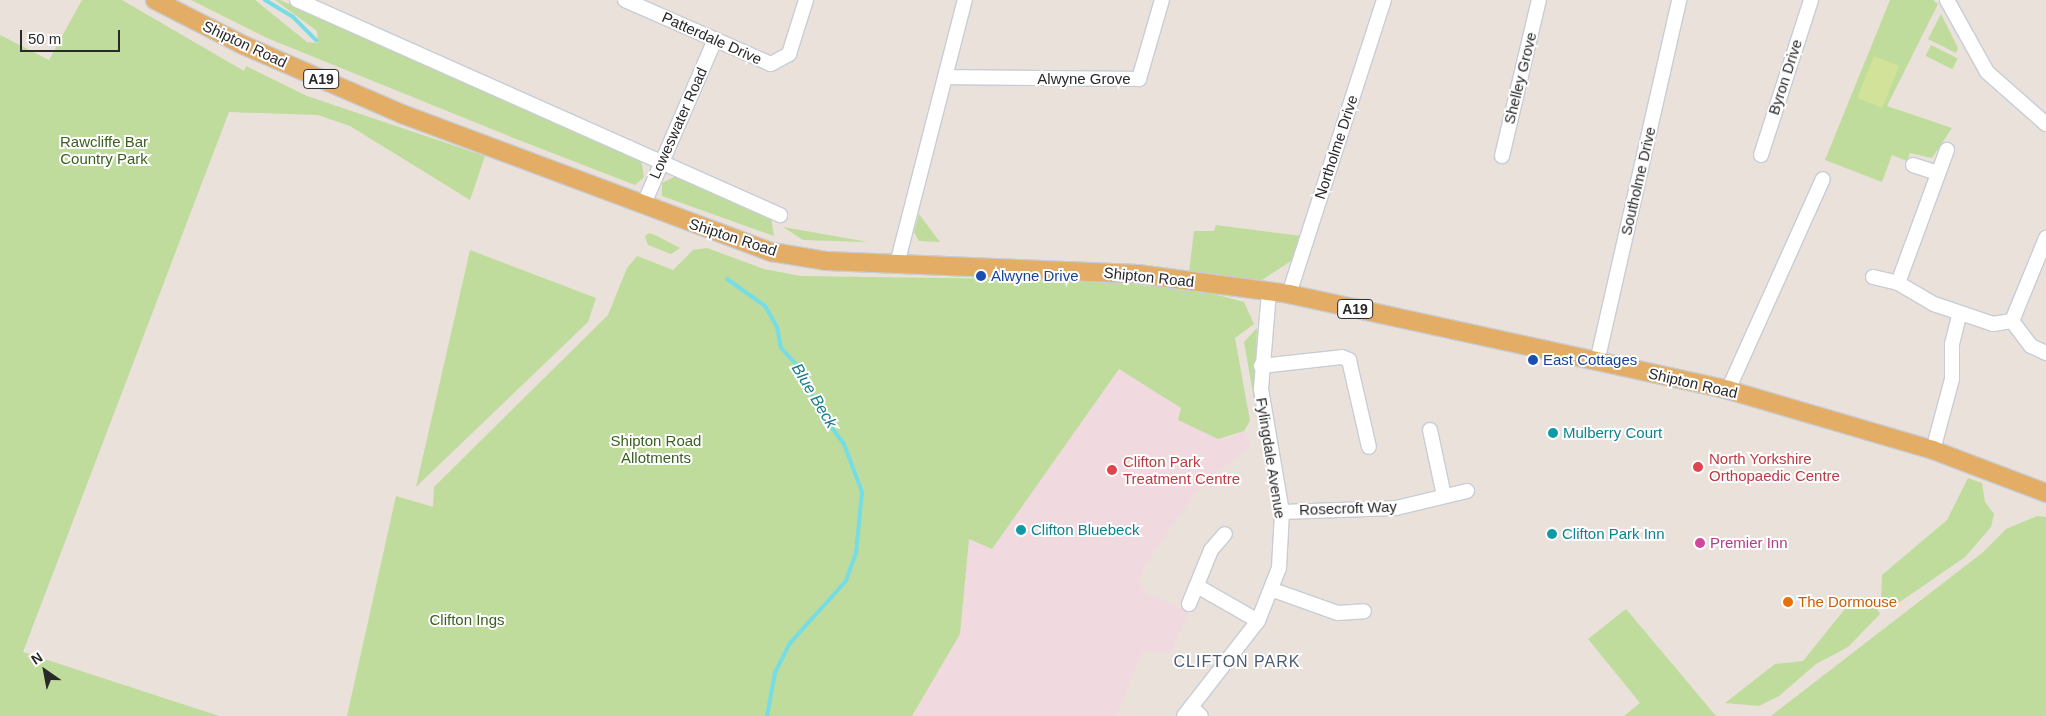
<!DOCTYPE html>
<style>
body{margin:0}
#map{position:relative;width:2046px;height:716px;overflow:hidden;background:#eae1db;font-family:Helvetica,sans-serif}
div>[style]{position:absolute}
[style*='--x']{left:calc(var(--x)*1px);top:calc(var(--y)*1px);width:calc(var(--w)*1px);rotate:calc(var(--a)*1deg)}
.medical>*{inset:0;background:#f0d9df}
.green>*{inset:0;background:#bfdc9c;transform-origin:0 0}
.pitch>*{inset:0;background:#d2e399;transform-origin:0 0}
.stream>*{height:4px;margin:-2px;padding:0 2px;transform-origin:2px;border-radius:2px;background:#76dde4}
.roads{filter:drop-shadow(1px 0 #c7cdd5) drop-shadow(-1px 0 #c7cdd5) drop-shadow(0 1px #c7cdd5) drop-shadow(0 -1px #c7cdd5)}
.minor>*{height:14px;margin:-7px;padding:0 7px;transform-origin:7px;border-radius:7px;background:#fff}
.major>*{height:18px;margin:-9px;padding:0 9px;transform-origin:9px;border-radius:9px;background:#e4ad66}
.dots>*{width:14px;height:14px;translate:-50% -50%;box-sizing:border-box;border:2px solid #fff;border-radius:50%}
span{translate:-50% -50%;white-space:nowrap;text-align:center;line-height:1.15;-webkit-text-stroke:4px #fff;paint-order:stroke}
.shield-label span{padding:1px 4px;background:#fff;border:1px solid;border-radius:4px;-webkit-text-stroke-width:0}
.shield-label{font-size:14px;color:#292929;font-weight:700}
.street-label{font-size:15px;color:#292929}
.park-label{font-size:15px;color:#3a5f1f}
.transit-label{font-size:15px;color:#164399}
.left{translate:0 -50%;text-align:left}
.culture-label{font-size:15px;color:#0d838f}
.health-label{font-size:15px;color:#be3a42}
.hotel-label{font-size:15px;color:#b23c85}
.food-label{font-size:15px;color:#c56008}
.water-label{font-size:16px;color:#187d8d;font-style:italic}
.neighbourhood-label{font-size:16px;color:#4d5c75;letter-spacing:1px}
.north{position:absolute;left:20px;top:646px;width:50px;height:50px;-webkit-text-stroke:4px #fff;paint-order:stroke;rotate:327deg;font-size:14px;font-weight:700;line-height:20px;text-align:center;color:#292929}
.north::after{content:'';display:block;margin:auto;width:18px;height:22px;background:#292929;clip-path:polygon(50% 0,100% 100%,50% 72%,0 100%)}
.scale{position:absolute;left:20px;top:30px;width:100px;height:22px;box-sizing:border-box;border:2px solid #292929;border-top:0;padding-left:6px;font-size:15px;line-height:18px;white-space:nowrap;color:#292929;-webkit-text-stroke:4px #fff;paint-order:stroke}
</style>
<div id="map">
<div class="medical">
<div style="clip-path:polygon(1120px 368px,1182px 408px,1178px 419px,1227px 439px,1244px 431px,1251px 446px,1200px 486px,1144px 567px,1139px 583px,1147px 594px,1189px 612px,1170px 653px,1143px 651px,1116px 716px,912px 716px,960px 634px,969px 539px,992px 549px)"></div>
</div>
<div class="green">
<div style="clip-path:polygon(82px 0,122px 0,244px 71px,246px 66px,307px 96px,485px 156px,470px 200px,350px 126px,318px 115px,229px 112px,23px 652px,219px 716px,0 716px,0 35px,49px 60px)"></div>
<div style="clip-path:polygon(191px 0,255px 0,307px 42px,318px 43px,317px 31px,275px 0,280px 0,641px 159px,644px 177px,635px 185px,511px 137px,267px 38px)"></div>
<div style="clip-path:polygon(1890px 0,1933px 0,1938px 4px,1887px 106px,1952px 128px,1932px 158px,1910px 153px,1907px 161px,1892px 155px,1882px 182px,1825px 160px)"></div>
<div style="clip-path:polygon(1941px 14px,1958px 48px,1956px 53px,1928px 39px)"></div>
<div style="left:1931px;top:45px;width:30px;height:12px;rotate:27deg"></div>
<div style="clip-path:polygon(678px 175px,771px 217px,774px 236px,662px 196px,662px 183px)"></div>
<div style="clip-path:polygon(919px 214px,940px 242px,919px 241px,914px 232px)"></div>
<div style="clip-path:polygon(1216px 225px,1302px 236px,1297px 257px,1259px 282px,1189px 272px,1194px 231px,1214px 231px)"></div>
<div style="clip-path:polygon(783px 227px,868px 242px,803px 240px)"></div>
<div style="clip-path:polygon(649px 233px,655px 235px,680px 248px,671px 254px,648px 245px,645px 236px)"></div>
<div style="clip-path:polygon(707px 248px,764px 269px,800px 276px,1091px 280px,1203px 291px,1244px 302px,1254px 324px,1235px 338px,1250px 421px,1244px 431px,1218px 439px,1178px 420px,1181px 408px,1119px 369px,992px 549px,969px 539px,960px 634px,912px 716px,347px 716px,396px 496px,433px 507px,434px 487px,608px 315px,627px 268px,637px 256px,673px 270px,693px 250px)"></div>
<div style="clip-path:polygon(470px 250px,596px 298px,588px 322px,416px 487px)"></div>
<div style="clip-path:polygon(1257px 328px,1254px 399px,1244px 342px)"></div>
<div style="clip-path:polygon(1968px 478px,1982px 483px,1985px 502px,1994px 514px,1991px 527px,1965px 557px,1894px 606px,1885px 603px,1881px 598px,1882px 575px,1947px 520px)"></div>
<div style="clip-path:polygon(2037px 516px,2046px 517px,2046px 716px,1771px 716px,1982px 553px,2006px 529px)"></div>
<div style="clip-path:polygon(1873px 603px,1880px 614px,1848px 647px,1816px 664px,1779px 696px,1759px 706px,1725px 703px,1775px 664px,1803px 661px,1849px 604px)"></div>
<div style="clip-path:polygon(1626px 609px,1716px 716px,1624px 716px,1640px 703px,1588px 639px)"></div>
</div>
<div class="pitch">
<div style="left:1874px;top:56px;width:27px;height:45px;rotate:22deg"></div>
</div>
<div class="stream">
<div style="--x:265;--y:0;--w:33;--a:31"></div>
<div style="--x:293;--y:17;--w:33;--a:45"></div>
<div style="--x:727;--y:279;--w:47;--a:35.4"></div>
<div style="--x:765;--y:306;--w:24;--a:60"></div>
<div style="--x:777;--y:327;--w:21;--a:79"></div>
<div style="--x:781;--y:348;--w:26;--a:47"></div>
<div style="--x:799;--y:367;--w:50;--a:65"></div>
<div style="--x:820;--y:412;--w:40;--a:53"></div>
<div style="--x:844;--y:444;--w:51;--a:69.4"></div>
<div style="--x:862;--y:492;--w:61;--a:95.6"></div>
<div style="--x:856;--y:553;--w:30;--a:110"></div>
<div style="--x:846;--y:581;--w:84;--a:132.1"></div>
<div style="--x:790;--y:643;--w:34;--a:117"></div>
<div style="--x:775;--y:673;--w:44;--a:100.5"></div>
</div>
<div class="roads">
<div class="minor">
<div style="--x:297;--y:0;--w:529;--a:24"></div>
<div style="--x:625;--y:0;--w:159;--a:23.7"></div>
<div style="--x:771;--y:64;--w:21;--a:-29"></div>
<div style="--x:789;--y:54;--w:57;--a:-72.5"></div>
<div style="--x:1947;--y:0;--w:82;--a:60.9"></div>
<div style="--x:1987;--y:72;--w:79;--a:41.4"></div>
<div style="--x:945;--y:77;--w:194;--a:0.6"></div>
<div style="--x:1139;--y:79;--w:82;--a:-73.8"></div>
<div style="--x:1761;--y:155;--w:163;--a:-72.1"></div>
<div style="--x:1502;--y:156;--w:160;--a:-76.7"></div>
<div style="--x:1913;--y:165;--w:25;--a:18"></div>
<div style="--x:643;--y:206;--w:181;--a:-66.6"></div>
<div style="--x:897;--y:264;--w:273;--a:-75.6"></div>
<div style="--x:1873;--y:277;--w:26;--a:13"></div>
<div style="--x:1898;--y:283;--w:42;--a:30.3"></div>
<div style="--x:1934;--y:304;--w:62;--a:18.7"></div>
<div style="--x:1993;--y:324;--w:19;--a:-9"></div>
<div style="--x:1898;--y:283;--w:142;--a:-69.8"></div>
<div style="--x:1289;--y:294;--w:309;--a:-72.1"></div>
<div style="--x:2012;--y:321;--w:90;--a:-67.7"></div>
<div style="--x:2012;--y:321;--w:31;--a:53"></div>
<div style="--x:2031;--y:346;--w:17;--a:25"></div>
<div style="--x:1597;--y:362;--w:371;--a:-77.2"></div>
<div style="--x:1261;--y:366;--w:81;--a:-6.3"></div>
<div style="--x:1342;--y:357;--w:8;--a:23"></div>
<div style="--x:1349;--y:360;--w:89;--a:77.1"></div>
<div style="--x:1728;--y:390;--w:231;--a:-65.8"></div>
<div style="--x:1430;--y:430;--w:67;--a:78"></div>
<div style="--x:1933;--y:450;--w:73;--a:-75"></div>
<div style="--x:1952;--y:379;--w:35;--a:-90"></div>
<div style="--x:1952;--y:344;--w:32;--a:-76"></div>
<div style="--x:1282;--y:512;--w:114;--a:-2"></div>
<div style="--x:1396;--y:508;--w:73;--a:-13.5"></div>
<div style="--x:1197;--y:586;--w:70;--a:29.8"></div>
<div style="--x:1273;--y:590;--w:69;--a:19.5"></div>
<div style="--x:1338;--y:613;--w:26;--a:-4"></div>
<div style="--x:1189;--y:604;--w:58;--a:-67.8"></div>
<div style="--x:1211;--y:550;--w:21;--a:-49"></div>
<div style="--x:1191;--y:707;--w:13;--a:42"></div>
<div style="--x:1184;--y:716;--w:120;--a:-52.1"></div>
<div style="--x:1258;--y:621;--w:57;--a:-68.4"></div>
<div style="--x:1279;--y:568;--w:56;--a:-86.9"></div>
<div style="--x:1282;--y:512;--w:125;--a:-99.7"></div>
<div style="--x:1261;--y:389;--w:98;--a:-85.3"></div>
</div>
<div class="major">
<div style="--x:155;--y:0;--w:97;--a:27.1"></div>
<div style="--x:241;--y:44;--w:176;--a:23.5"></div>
<div style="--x:402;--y:114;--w:395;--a:20.5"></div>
<div style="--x:772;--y:252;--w:56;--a:9.3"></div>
<div style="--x:827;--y:261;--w:311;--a:2.4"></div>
<div style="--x:1138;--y:274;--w:152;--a:7.5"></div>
<div style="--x:1289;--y:294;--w:449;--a:12.3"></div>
<div style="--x:1728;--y:390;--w:214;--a:16.3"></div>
<div style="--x:1933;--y:450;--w:121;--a:20.8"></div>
</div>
</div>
<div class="dots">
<div style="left:981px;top:276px;background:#1a4fb4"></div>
<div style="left:1533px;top:360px;background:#1a4fb4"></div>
<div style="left:1553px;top:433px;background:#0f9aa8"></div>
<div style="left:1698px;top:467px;background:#e0444e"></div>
<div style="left:1112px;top:470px;background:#e0444e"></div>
<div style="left:1021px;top:530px;background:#0f9aa8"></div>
<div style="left:1552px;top:534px;background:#0f9aa8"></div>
<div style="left:1700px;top:543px;background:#d1479c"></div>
<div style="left:1788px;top:602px;background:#e8710a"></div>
</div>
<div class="shield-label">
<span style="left:321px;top:79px">A19</span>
<span style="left:1355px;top:309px">A19</span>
</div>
<div class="street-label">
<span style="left:712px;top:38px;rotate:24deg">Patterdale Drive</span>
<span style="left:245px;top:44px;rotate:25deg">Shipton Road</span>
<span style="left:1785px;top:77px;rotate:-72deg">Byron Drive</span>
<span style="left:1520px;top:78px;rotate:-76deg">Shelley Grove</span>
<span style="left:1084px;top:79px">Alwyne Grove</span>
<span style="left:678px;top:123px;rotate:-66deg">Loweswater Road</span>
<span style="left:1336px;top:147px;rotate:-72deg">Northolme Drive</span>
<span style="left:1638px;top:181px;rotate:-77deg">Southolme Drive</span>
<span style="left:733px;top:237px;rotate:18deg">Shipton Road</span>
<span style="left:1149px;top:277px;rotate:6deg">Shipton Road</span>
<span style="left:1693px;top:383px;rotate:13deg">Shipton Road</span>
<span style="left:1271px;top:458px;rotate:81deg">Fylingdale Avenue</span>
<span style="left:1348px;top:508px;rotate:-2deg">Rosecroft Way</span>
</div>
<div class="park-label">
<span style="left:104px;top:150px">Rawcliffe Bar<br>Country Park</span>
<span style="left:656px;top:449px">Shipton Road<br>Allotments</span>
<span style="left:467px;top:620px">Clifton Ings</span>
</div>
<div class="transit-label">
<span class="left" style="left:991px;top:276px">Alwyne Drive</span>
<span class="left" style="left:1543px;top:360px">East Cottages</span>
</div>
<div class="culture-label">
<span class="left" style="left:1563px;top:433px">Mulberry Court</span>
<span class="left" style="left:1031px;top:530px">Clifton Bluebeck</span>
<span class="left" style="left:1562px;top:534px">Clifton Park Inn</span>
</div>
<div class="health-label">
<span class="left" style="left:1709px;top:467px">North Yorkshire<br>Orthopaedic Centre</span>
<span class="left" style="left:1123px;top:470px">Clifton Park<br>Treatment Centre</span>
</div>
<div class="hotel-label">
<span class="left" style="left:1710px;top:543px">Premier Inn</span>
</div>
<div class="food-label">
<span class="left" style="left:1798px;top:602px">The Dormouse</span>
</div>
<div class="water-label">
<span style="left:814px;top:396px;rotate:59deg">Blue Beck</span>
</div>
<div class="neighbourhood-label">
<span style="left:1237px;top:662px">CLIFTON PARK</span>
</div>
<div class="north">N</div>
<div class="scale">50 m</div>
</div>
